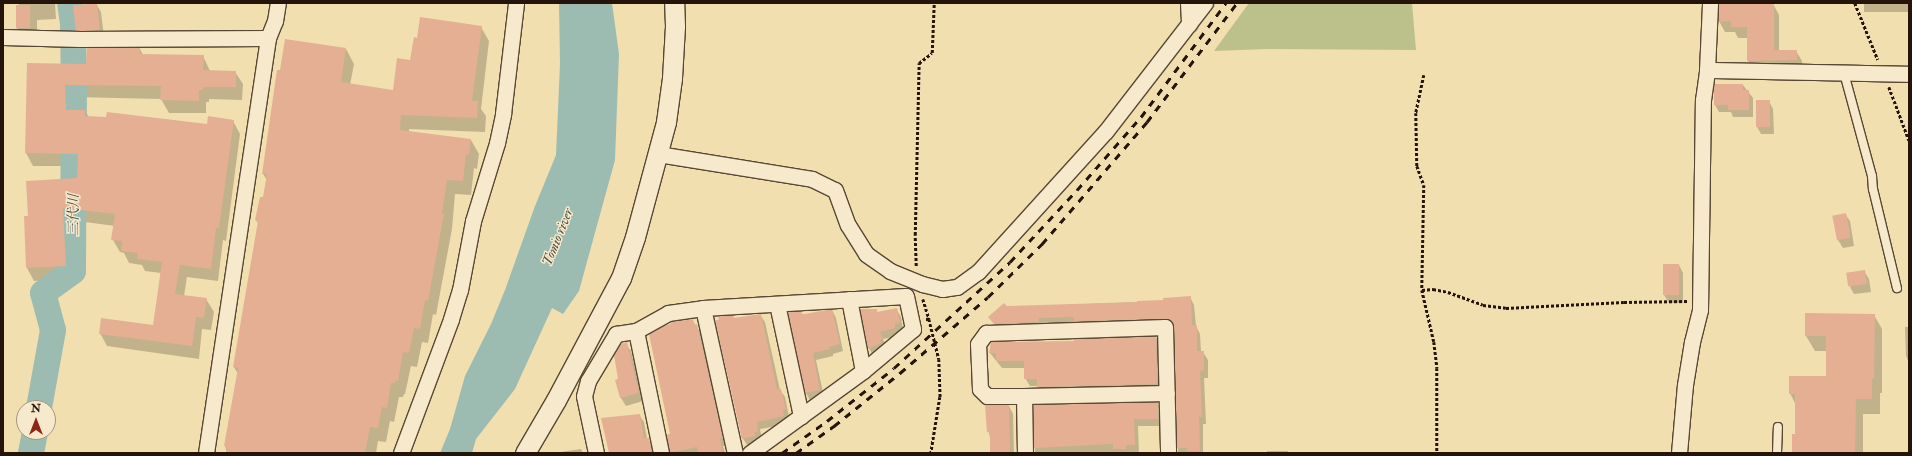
<!DOCTYPE html>
<meta charset="utf-8">
<style>
body{margin:0}
#map{position:relative;width:1912px;height:456px;overflow:hidden;background:#f2dfb0;font-family:"IM FELL Double Pica","Noto Serif JP",serif}
div>[style]{position:absolute}
[style*='--x']{left:calc(var(--x)*1px);top:calc(var(--y)*1px);width:calc(var(--w)*1px);rotate:calc(var(--a)*1deg)}
.green>*{inset:0;background:#bcc18b}
.water>*{inset:0;background:#9cbcb1}
.shadow>*{inset:0;background:#0003;transform-origin:0 0}
.river>*{height:26px;margin:-13px;padding:0 13px;transform-origin:13px;border-radius:13px;background:#9cbcb1}
.building>*{inset:0;background:#e4af93;transform-origin:0 0}
.path>*{height:2.5px;margin-top:-1.25px;transform-origin:0;background:repeating-linear-gradient(90deg,#241409 0 3px,transparent 0 5px)}
.roads{filter:drop-shadow(1px 0 #584733) drop-shadow(-1px 0 #584733) drop-shadow(0 1px #584733) drop-shadow(0 -1px #584733)}
.service>*{height:8px;margin:-4px;padding:0 4px;transform-origin:4px;border-radius:4px;background:#f7eacc}
.minor>*{height:15px;margin:-7.5px;padding:0 7.5px;transform-origin:7.5px;border-radius:7.5px;background:#f7eacc}
.tertiary>*{height:19px;margin:-9.5px;padding:0 9.5px;transform-origin:9.5px;border-radius:9.5px;background:#f7eacc}
.rail>*{height:3px;margin-top:-1.5px;transform-origin:0;background:repeating-linear-gradient(90deg,#241409 0 7px,transparent 0 14px)}
span{translate:-50% -50%;white-space:nowrap;text-align:center;line-height:1.15;-webkit-text-stroke:3px #f7eacc;paint-order:stroke}
.water-label{font-size:14px;color:#4e4f44;font-style:italic}
.frame{position:absolute;inset:0;border:4px solid #241409;pointer-events:none}
.north{position:absolute;left:16px;top:400px;width:40px;height:40px;box-sizing:border-box;background:#f7eacc;border:1px solid #a3947e;border-radius:50%;rotate:0deg;font-size:11px;font-weight:700;line-height:16px;text-align:center;color:#241409}
.north::after{content:'';display:block;margin:auto;width:14px;height:18px;background:#8f2418;clip-path:polygon(50% 0,100% 100%,50% 72%,0 100%)}
</style>
<div id="map">
<div class="green">
<div style="clip-path:polygon(1249px 3px,1412px 3px,1416px 50px,1267px 49px,1214px 51px)"></div>
</div>
<div class="water">
<div style="clip-path:polygon(559px 3px,612px 3px,619px 54px,615px 160px,579px 291px,563px 314px,552px 308px,515px 389px,476px 439px,472px 453px,440px 453px,450px 429px,465px 376px,491px 324px,505px 290px,535px 206px,556px 155px,560px 64px)"></div>
</div>
<div class="shadow">
<div style="clip-path:polygon(19px 3px,55px 3px,56px 19px,37px 20px,37px 43px,25px 42px,17px 28px)"></div>
<div style="clip-path:polygon(1719px 3px,1773px 4px,1779px 15px,1779px 51px,1796px 51px,1802px 61px,1802px 70px,1754px 71px,1748px 61px,1748px 38px,1738px 38px,1735px 32px,1725px 32px,1719px 21px)"></div>
<div style="left:1864px;top:3px;width:45px;height:9px"></div>
<div style="clip-path:polygon(96px 4px,101px 12px,104px 37px,81px 37px,77px 30px)"></div>
<div style="clip-path:polygon(481px 27px,489px 41px,481px 109px,486px 116px,485px 132px,409px 129px,409px 132px,471px 140px,479px 154px,477px 169px,474px 168px,471px 195px,455px 194px,452px 229px,436px 315px,433px 314px,428px 343px,422px 342px,417px 367px,411px 366px,405px 394px,404px 394px,403px 397px,399px 397px,394px 422px,390px 421px,386px 442px,378px 441px,376px 453px,227px 453px,225px 446px,238px 374px,234px 367px,259px 225px,256px 220px,263px 199px,267px 180px,263px 174px,346px 49px,354px 64px,350px 85px,394px 91px,411px 61px,418px 39px)"></div>
<div style="clip-path:polygon(140px 49px,143px 55px,203px 56px,210px 71px,235px 72px,243px 84px,242px 100px,209px 99px,209px 102px,206px 102px,206px 113px,169px 113px,161px 99px,72px 97px,72px 111px,85px 111px,89px 117px,208px 125px,233px 121px,240px 134px,226px 241px,223px 240px,218px 281px,187px 277px,184px 296px,206px 299px,214px 312px,211px 330px,202px 329px,199px 359px,107px 346px,100px 333px,154px 326px,161px 273px,145px 271px,142px 265px,129px 263px,124px 253px,120px 252px,113px 240px,115px 226px,70px 220px,72px 278px,34px 281px,27px 268px,78px 179px,78px 166px,33px 166px,26px 153px,28px 64px,87px 65px)"></div>
<div style="clip-path:polygon(1743px 85px,1753px 98px,1753px 117px,1733px 117px,1731px 112px,1719px 112px,1715px 105px)"></div>
<div style="clip-path:polygon(1769px 101px,1773px 109px,1774px 134px,1761px 134px,1757px 127px)"></div>
<div style="clip-path:polygon(1845px 214px,1850px 221px,1854px 246px,1843px 248px,1838px 240px)"></div>
<div style="clip-path:polygon(1664px 265px,1679px 265px,1683px 273px,1683px 303px,1669px 303px,1664px 295px)"></div>
<div style="clip-path:polygon(1864px 271px,1869px 279px,1871px 292px,1854px 294px,1850px 287px)"></div>
<div style="clip-path:polygon(1190px 297px,1194px 305px,1196px 326px,1200px 334px,1201px 352px,1203px 352px,1208px 360px,1208px 378px,1204px 378px,1206px 424px,1203px 424px,1203px 453px,1178px 453px,1175px 327px,1170px 325px,1000px 331px,990px 317px,1007px 307px,1164px 301px)"></div>
<div style="clip-path:polygon(896px 309px,901px 317px,903px 331px,899px 336px,883px 339px,886px 347px,873px 356px,869px 348px,876px 310px,878px 313px)"></div>
<div style="clip-path:polygon(832px 310px,836px 318px,843px 351px,833px 354px,833px 356px,816px 360px,824px 397px,810px 400px,806px 393px,789px 313px,802px 315px)"></div>
<div style="clip-path:polygon(1806px 314px,1874px 315px,1882px 329px,1882px 393px,1880px 393px,1880px 414px,1863px 414px,1863px 453px,1793px 453px,1796px 435px,1796px 405px,1790px 393px,1827px 377px,1827px 351px,1815px 351px,1806px 336px)"></div>
<div style="clip-path:polygon(760px 315px,765px 322px,780px 390px,785px 397px,789px 417px,788px 424px,760px 429px,762px 439px,748px 446px,741px 436px,734px 319px)"></div>
<div style="clip-path:polygon(692px 320px,701px 333px,726px 446px,723px 446px,725px 453px,672px 452px,671px 435px)"></div>
<div style="clip-path:polygon(1905px 327px,1909px 327px,1909px 363px,1906px 356px)"></div>
<div style="clip-path:polygon(1156px 337px,1160px 345px,1161px 392px,1043px 394px,1038px 386px,1030px 386px,1025px 378px,1025px 368px,1002px 368px,990px 353px,992px 343px,1075px 342px)"></div>
<div style="clip-path:polygon(626px 344px,631px 351px,643px 401px,626px 406px,621px 398px,617px 380px,620px 380px)"></div>
<div style="clip-path:polygon(1157px 403px,1162px 411px,1162px 426px,1138px 426px,1139px 453px,1035px 453px,1034px 406px)"></div>
<div style="clip-path:polygon(1009px 406px,1013px 414px,1014px 453px,991px 453px,991px 438px,988px 431px)"></div>
<div style="clip-path:polygon(639px 415px,644px 422px,647px 439px,653px 447px,654px 453px,609px 453px)"></div>
<div style="clip-path:polygon(581px 449px,583px 453px,553px 453px)"></div>
<div style="left:1267px;top:451px;width:21px;height:2px"></div>
</div>
<div class="river">
<div style="--x:39;--y:408;--w:79;--a:-79.8"></div>
<div style="--x:53;--y:330;--w:38;--a:-105"></div>
<div style="--x:43;--y:293;--w:37;--a:-36"></div>
<div style="--x:73;--y:271;--w:181;--a:-89.7"></div>
<div style="--x:74;--y:90;--w:66;--a:-90.9"></div>
<div style="--x:73;--y:24;--w:21;--a:-98"></div>
<div style="--x:31;--y:453;--w:21;--a:-79"></div>
</div>
<div class="building">
<div style="left:97px;top:3px;width:27px;height:24px;rotate:84deg"></div>
<div style="clip-path:polygon(1719px 3px,1774px 3px,1774px 50px,1797px 50px,1797px 60px,1747px 61px,1747px 27px,1731px 27px,1731px 21px,1718px 22px)"></div>
<div style="left:16px;top:5px;width:14px;height:23px"></div>
<div style="clip-path:polygon(420px 17px,482px 26px,472px 101px,478px 101px,477px 118px,401px 115px,400px 130px,471px 139px,469px 155px,466px 154px,463px 181px,447px 180px,442px 214px,444px 214px,428px 301px,425px 300px,420px 329px,414px 328px,409px 353px,403px 352px,398px 381px,396px 380px,395px 383px,391px 383px,387px 408px,382px 407px,378px 428px,370px 427px,365px 453px,226px 453px,227px 447px,224px 446px,238px 368px,233px 367px,258px 221px,255px 220px,260px 197px,263px 197px,267px 174px,262px 174px,277px 70px,280px 70px,285px 39px,346px 48px,341px 82px,393px 90px,397px 58px,410px 60px,414px 37px,417px 38px)"></div>
<div style="clip-path:polygon(87px 48px,140px 48px,140px 54px,204px 55px,203px 70px,236px 71px,236px 87px,203px 87px,203px 90px,199px 90px,199px 101px,160px 100px,161px 86px,65px 85px,66px 110px,85px 110px,85px 116px,106px 117px,107px 112px,207px 124px,208px 116px,234px 120px,219px 228px,216px 228px,211px 269px,180px 265px,175px 294px,207px 298px,204px 318px,196px 317px,192px 346px,99px 334px,101px 318px,153px 325px,162px 262px,137px 259px,138px 253px,121px 251px,122px 241px,111px 240px,115px 214px,63px 208px,66px 266px,26px 268px,24px 216px,28px 216px,26px 181px,77px 178px,78px 154px,25px 153px,27px 63px,86px 64px)"></div>
<div style="clip-path:polygon(1714px 84px,1743px 84px,1743px 90px,1749px 90px,1749px 110px,1728px 110px,1728px 105px,1714px 105px)"></div>
<div style="left:1756px;top:100px;width:14px;height:27px"></div>
<div style="left:1846px;top:213px;width:25px;height:14px;rotate:79deg"></div>
<div style="left:1663px;top:264px;width:16px;height:31px"></div>
<div style="left:1865px;top:270px;width:14px;height:19px;rotate:82deg"></div>
<div style="clip-path:polygon(1191px 296px,1192px 325px,1197px 325px,1197px 351px,1204px 351px,1204px 370px,1200px 371px,1202px 417px,1199px 417px,1200px 451px,1187px 451px,1187px 448px,1177px 448px,1174px 327px,1170px 319px,1074px 321px,1074px 317px,1041px 318px,1039px 318px,1039px 322px,994px 324px,988px 317px,1004px 303px,1007px 306px,1137px 302px,1137px 301px,1163px 300px,1163px 298px)"></div>
<div style="clip-path:polygon(897px 308px,900px 323px,895px 324px,895px 328px,880px 332px,883px 339px,880px 340px,881px 343px,868px 349px,860px 309px,877px 309px,877px 312px)"></div>
<div style="clip-path:polygon(832px 309px,840px 344px,829px 347px,830px 349px,813px 353px,820px 390px,805px 393px,788px 312px,801px 311px,802px 314px,805px 314px)"></div>
<div style="clip-path:polygon(1805px 313px,1875px 314px,1874px 379px,1872px 379px,1872px 399px,1856px 399px,1855px 453px,1792px 453px,1792px 434px,1795px 434px,1795px 394px,1789px 394px,1789px 376px,1826px 376px,1826px 336px,1805px 336px)"></div>
<div style="clip-path:polygon(761px 314px,777px 389px,781px 389px,786px 409px,783px 410px,784px 416px,757px 422px,758px 432px,755px 432px,755px 436px,742px 439px,715px 320px,719px 320px,718px 316px,733px 315px,734px 318px)"></div>
<div style="clip-path:polygon(693px 319px,694px 325px,697px 324px,723px 438px,720px 438px,723px 453px,698px 453px,697px 447px,670px 453px,666px 435px,670px 434px,649px 334px,664px 326px,671px 324px,671px 322px)"></div>
<div style="clip-path:polygon(1156px 336px,1157px 384px,1037px 387px,1037px 379px,1024px 379px,1024px 361px,996px 361px,996px 353px,989px 353px,991px 342px,1074px 341px,1074px 339px)"></div>
<div style="clip-path:polygon(627px 342px,639px 393px,620px 398px,615px 380px,618px 379px,614px 355px,621px 344px)"></div>
<div style="clip-path:polygon(1158px 402px,1158px 419px,1134px 419px,1135px 445px,1126px 445px,1126px 449px,1113px 449px,1113px 444px,1034px 448px,1033px 405px)"></div>
<div style="clip-path:polygon(985px 405px,1009px 405px,1010px 453px,990px 453px,990px 438px,989px 432px,987px 432px)"></div>
<div style="clip-path:polygon(640px 414px,644px 438px,649px 438px,652px 453px,609px 453px,601px 418px)"></div>
</div>
<div class="path">
<div style="--x:1855;--y:3;--w:61;--a:68"></div>
<div style="--x:1424;--y:75;--w:39;--a:102"></div>
<div style="--x:1416;--y:113;--w:53;--a:88.9"></div>
<div style="--x:1417;--y:166;--w:20;--a:70"></div>
<div style="--x:1424;--y:185;--w:105;--a:91.1"></div>
<div style="--x:1422;--y:290;--w:53;--a:77"></div>
<div style="--x:1434;--y:342;--w:26;--a:83"></div>
<div style="--x:1437;--y:368;--w:85;--a:90"></div>
<div style="--x:1889;--y:87;--w:57;--a:69.3"></div>
<div style="--x:916;--y:266;--w:31;--a:-92"></div>
<div style="--x:915;--y:235;--w:172;--a:-88.7"></div>
<div style="--x:919;--y:63;--w:16;--a:-38"></div>
<div style="--x:932;--y:53;--w:50;--a:-87.7"></div>
<div style="--x:1422;--y:290;--w:11;--a:-5"></div>
<div style="--x:1433;--y:289;--w:15;--a:11"></div>
<div style="--x:1448;--y:292;--w:37;--a:20"></div>
<div style="--x:1483;--y:305;--w:23;--a:7"></div>
<div style="--x:1506;--y:308;--w:118;--a:-2.9"></div>
<div style="--x:1624;--y:302;--w:64;--a:-0.9"></div>
<div style="--x:923;--y:299;--w:21;--a:73"></div>
<div style="--x:929;--y:319;--w:5;--a:169"></div>
<div style="--x:929;--y:319;--w:41;--a:76"></div>
<div style="--x:939;--y:359;--w:38;--a:88"></div>
<div style="--x:940;--y:397;--w:57;--a:99.1"></div>
</div>
<div class="roads">
<div class="service">
<div style="--x:1844;--y:73;--w:107;--a:74.8"></div>
<div style="--x:1872;--y:176;--w:13;--a:86"></div>
<div style="--x:1873;--y:189;--w:102;--a:76.4"></div>
<div style="--x:1777;--y:453;--w:26;--a:-88"></div>
</div>
<div class="minor">
<div style="--x:1188;--y:3;--w:21;--a:87"></div>
<div style="--x:3;--y:37;--w:77;--a:1.5"></div>
<div style="--x:80;--y:39;--w:188;--a:-0.3"></div>
<div style="--x:268;--y:38;--w:18;--a:-68"></div>
<div style="--x:275;--y:21;--w:18;--a:-81"></div>
<div style="--x:1707;--y:70;--w:202;--a:1.1"></div>
<div style="--x:658;--y:154;--w:156;--a:9.2"></div>
<div style="--x:812;--y:179;--w:25;--a:26"></div>
<div style="--x:835;--y:190;--w:37;--a:70"></div>
<div style="--x:848;--y:225;--w:34;--a:58"></div>
<div style="--x:866;--y:254;--w:29;--a:35"></div>
<div style="--x:890;--y:271;--w:35;--a:22"></div>
<div style="--x:922;--y:284;--w:21;--a:14"></div>
<div style="--x:942;--y:289;--w:15;--a:-8"></div>
<div style="--x:957;--y:287;--w:26;--a:-36"></div>
<div style="--x:978;--y:272;--w:190;--a:-47.8"></div>
<div style="--x:1106;--y:131;--w:162;--a:-52.3"></div>
<div style="--x:849;--y:299;--w:73;--a:79"></div>
<div style="--x:777;--y:304;--w:115;--a:77.9"></div>
<div style="--x:703;--y:308;--w:148;--a:77.6"></div>
<div style="--x:636;--y:331;--w:125;--a:78.4"></div>
<div style="--x:1024;--y:396;--w:143;--a:-1.2"></div>
<div style="--x:206;--y:453;--w:420;--a:-81.5"></div>
<div style="--x:401;--y:453;--w:143;--a:-69.5"></div>
<div style="--x:451;--y:319;--w:30;--a:-73"></div>
<div style="--x:460;--y:290;--w:70;--a:-79.3"></div>
<div style="--x:473;--y:221;--w:82;--a:-72.9"></div>
<div style="--x:497;--y:143;--w:30;--a:-78"></div>
<div style="--x:503;--y:114;--w:112;--a:-83.3"></div>
<div style="--x:596;--y:453;--w:58;--a:-101.9"></div>
<div style="--x:584;--y:396;--w:16;--a:-75"></div>
<div style="--x:588;--y:381;--w:55;--a:-59.2"></div>
<div style="--x:616;--y:334;--w:20;--a:-9"></div>
<div style="--x:636;--y:331;--w:37;--a:-29"></div>
<div style="--x:668;--y:313;--w:35;--a:-8"></div>
<div style="--x:703;--y:308;--w:203;--a:-3.4"></div>
<div style="--x:906;--y:296;--w:34;--a:78"></div>
<div style="--x:913;--y:329;--w:65;--a:140"></div>
<div style="--x:863;--y:371;--w:140;--a:144"></div>
<div style="--x:1025;--y:453;--w:57;--a:-91"></div>
<div style="--x:1024;--y:396;--w:37;--a:180"></div>
<div style="--x:987;--y:396;--w:10;--a:-135"></div>
<div style="--x:980;--y:389;--w:45;--a:-92.5"></div>
<div style="--x:978;--y:344;--w:14;--a:-54"></div>
<div style="--x:986;--y:333;--w:179;--a:-1.9"></div>
<div style="--x:1165;--y:327;--w:126;--a:88.6"></div>
<div style="--x:1679;--y:453;--w:68;--a:-85"></div>
<div style="--x:1685;--y:385;--w:44;--a:-80.8"></div>
<div style="--x:1692;--y:342;--w:33;--a:-76"></div>
<div style="--x:1700;--y:310;--w:210;--a:-89.2"></div>
<div style="--x:1703;--y:100;--w:30;--a:-82"></div>
<div style="--x:1707;--y:70;--w:67;--a:-87.4"></div>
</div>
<div class="tertiary">
<div style="--x:525;--y:453;--w:61;--a:-59.7"></div>
<div style="--x:556;--y:400;--w:138;--a:-62"></div>
<div style="--x:621;--y:278;--w:43;--a:-71.1"></div>
<div style="--x:635;--y:237;--w:119;--a:-74.9"></div>
<div style="--x:666;--y:122;--w:44;--a:-82.2"></div>
<div style="--x:672;--y:78;--w:52;--a:-86.7"></div>
<div style="--x:675;--y:26;--w:23;--a:-92"></div>
</div>
</div>
<div class="rail">
<div style="--x:782;--y:453;--w:55;--a:-35.4"></div>
<div style="--x:827;--y:421;--w:85;--a:-38.3"></div>
<div style="--x:894;--y:368;--w:157;--a:-42.4"></div>
<div style="--x:1010;--y:262;--w:98;--a:-47.1"></div>
<div style="--x:1077;--y:190;--w:97;--a:-48.8"></div>
<div style="--x:1141;--y:117;--w:142;--a:-53.3"></div>
<div style="--x:796;--y:453;--w:47;--a:-35.4"></div>
<div style="--x:834;--y:426;--w:85;--a:-38.8"></div>
<div style="--x:900;--y:373;--w:116;--a:-40.8"></div>
<div style="--x:988;--y:297;--w:76;--a:-44.5"></div>
<div style="--x:1042;--y:244;--w:161;--a:-49.3"></div>
<div style="--x:1147;--y:122;--w:149;--a:-52.9"></div>
</div>
<div class="water-label">
<span style="left:74px;top:215px;rotate:-90deg">三代川</span>
<span style="left:558px;top:237px;rotate:-68deg">Tomio river</span>
</div>
<div class="frame"></div>
<div class="north">N</div>
</div>
